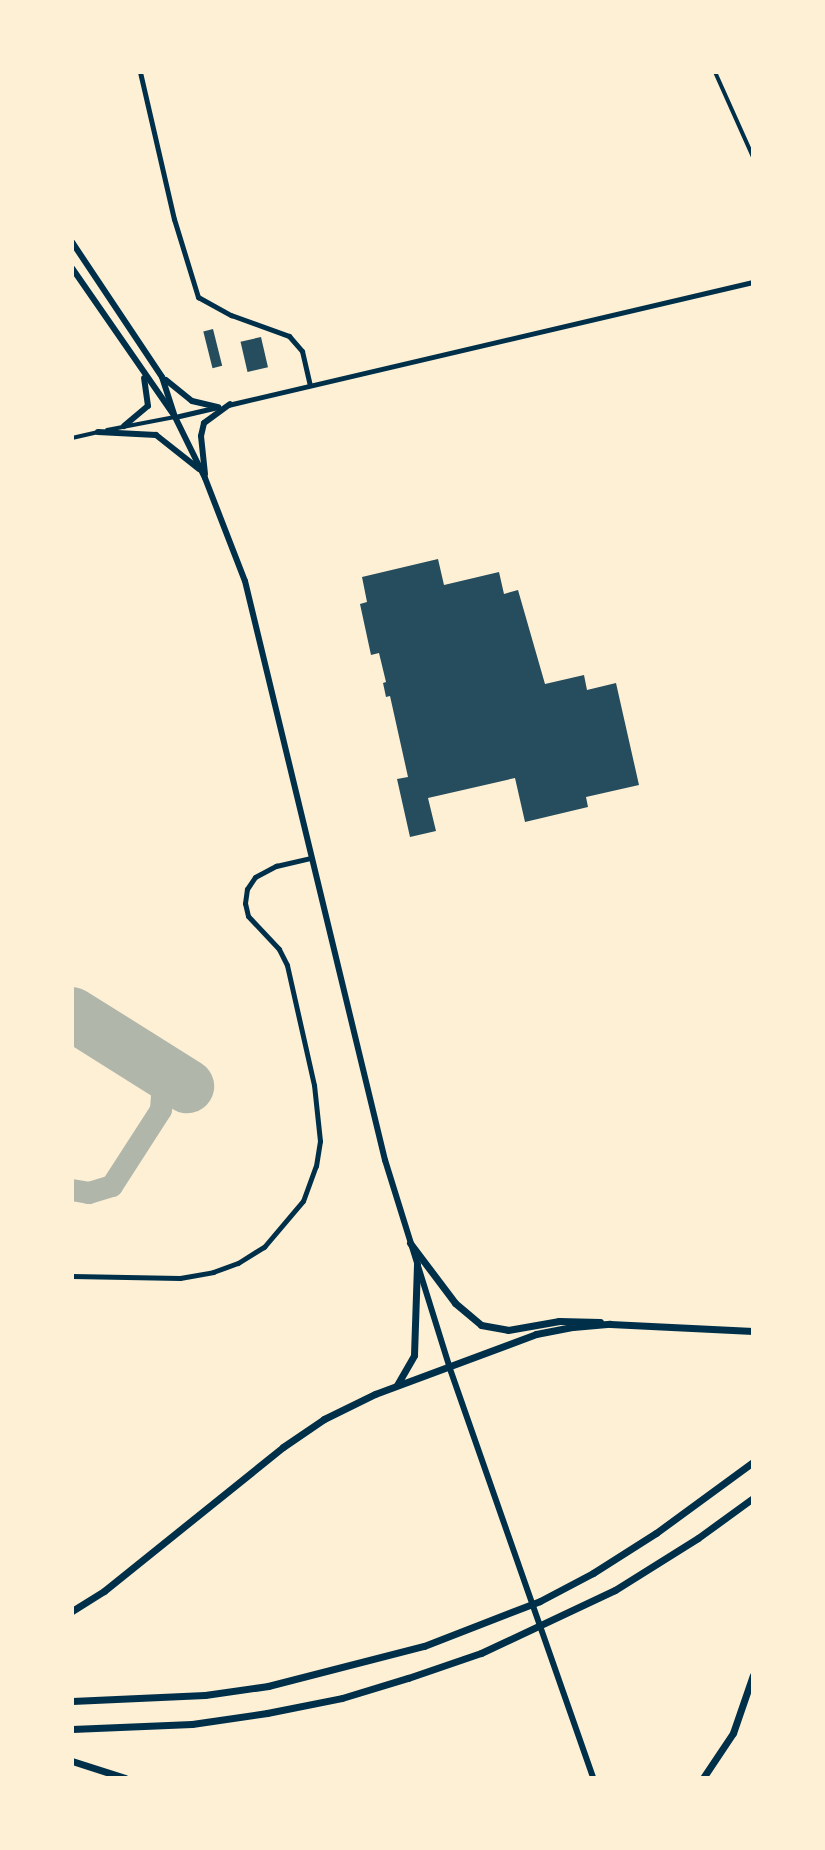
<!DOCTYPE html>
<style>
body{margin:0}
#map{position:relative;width:825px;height:1850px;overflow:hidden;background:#fdf0d5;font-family:Ubuntu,sans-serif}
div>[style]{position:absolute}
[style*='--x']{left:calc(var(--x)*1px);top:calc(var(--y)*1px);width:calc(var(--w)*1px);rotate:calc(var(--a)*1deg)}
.taxiway>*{height:22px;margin:-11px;padding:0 11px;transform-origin:11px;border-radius:11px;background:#b1b6ab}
.runway>*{height:54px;margin:-27px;padding:0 27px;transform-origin:27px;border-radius:27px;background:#b1b6ab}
.building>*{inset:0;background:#264d5e;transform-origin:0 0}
.minor>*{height:4px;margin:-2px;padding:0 2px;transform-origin:2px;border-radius:2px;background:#003049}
.tertiary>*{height:5px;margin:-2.5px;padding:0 2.5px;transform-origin:2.5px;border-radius:2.5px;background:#003049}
.primary>*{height:6px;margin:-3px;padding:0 3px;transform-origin:3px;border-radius:3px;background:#003049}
.motorway>*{height:7px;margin:-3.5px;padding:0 3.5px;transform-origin:3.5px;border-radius:3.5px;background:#003049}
span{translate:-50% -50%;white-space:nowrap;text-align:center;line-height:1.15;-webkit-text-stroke:8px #fdf0d5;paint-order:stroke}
.frame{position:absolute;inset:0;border:74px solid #fdf0d5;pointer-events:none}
</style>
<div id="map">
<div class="taxiway">
<div style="--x:72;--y:1190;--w:17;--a:10"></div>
<div style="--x:89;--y:1193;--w:24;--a:-17"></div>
<div style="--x:112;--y:1186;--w:90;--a:-57.2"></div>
<div style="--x:161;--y:1110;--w:27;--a:-86"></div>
<div style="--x:163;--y:1083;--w:29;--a:-126"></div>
</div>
<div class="runway">
<div style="--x:72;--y:1014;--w:136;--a:32.1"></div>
</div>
<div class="building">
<div style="left:213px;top:329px;width:38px;height:10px;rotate:76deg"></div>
<div style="left:261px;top:337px;width:31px;height:21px;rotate:77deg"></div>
<div style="clip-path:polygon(438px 559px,444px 585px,499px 572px,504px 594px,518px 590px,545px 684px,584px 675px,587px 690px,616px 683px,639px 785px,586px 797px,588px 807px,525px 822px,515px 778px,428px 798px,436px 831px,410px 837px,397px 779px,408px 777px,390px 696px,386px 697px,383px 683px,386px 682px,379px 653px,371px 655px,360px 604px,367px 602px,362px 577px)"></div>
</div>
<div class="minor">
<div style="--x:715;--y:72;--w:93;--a:65.9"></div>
<div style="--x:107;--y:430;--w:69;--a:-10.8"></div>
<div style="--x:72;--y:438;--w:27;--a:-13"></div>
</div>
<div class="tertiary">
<div style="--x:140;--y:72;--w:151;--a:77"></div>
<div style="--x:174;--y:219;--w:82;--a:72.9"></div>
<div style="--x:198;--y:297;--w:38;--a:29"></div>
<div style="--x:231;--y:315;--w:62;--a:19.9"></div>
<div style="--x:289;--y:336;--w:20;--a:49"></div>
<div style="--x:302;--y:351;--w:35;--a:77"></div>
<div style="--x:228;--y:405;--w:539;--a:-13.19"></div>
<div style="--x:175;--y:417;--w:44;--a:-13.1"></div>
<div style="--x:72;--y:1276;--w:108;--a:1.1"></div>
<div style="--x:180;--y:1278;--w:34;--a:-10"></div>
<div style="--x:213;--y:1272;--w:27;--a:-20"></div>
<div style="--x:238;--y:1263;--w:31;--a:-32"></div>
<div style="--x:264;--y:1247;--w:60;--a:-49.7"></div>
<div style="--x:303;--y:1201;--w:37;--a:-70"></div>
<div style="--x:316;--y:1166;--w:25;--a:-81"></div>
<div style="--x:320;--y:1141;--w:56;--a:-96.1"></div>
<div style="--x:314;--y:1085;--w:123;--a:-102.7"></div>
<div style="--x:287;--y:965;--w:18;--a:-117"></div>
<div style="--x:279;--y:949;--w:45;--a:-133.2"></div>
<div style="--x:248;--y:916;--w:13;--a:-103"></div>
<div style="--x:245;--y:903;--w:14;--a:-82"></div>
<div style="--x:247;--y:889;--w:14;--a:-56"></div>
<div style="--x:255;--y:877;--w:24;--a:-28"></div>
<div style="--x:276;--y:866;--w:36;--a:-13"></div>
</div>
<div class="primary">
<div style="--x:72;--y:242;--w:162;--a:56.3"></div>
<div style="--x:162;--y:377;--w:39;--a:72"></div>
<div style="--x:72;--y:268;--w:181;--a:55.3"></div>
<div style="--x:175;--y:417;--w:68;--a:63.8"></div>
<div style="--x:205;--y:478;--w:110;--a:68.8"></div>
<div style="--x:245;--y:581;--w:596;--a:76.41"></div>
<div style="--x:385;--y:1160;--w:216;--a:72.7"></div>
<div style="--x:449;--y:1366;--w:436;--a:70.7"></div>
<div style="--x:166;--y:380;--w:33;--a:39"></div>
<div style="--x:192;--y:401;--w:27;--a:13"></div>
<div style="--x:124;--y:426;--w:31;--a:-40"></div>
<div style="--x:148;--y:406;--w:28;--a:-98"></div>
<div style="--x:98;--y:432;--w:58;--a:3"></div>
<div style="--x:156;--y:435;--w:55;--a:38.3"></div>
<div style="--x:205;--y:474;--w:38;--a:-96"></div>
<div style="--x:201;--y:436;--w:13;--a:-77"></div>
<div style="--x:204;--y:423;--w:32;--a:-36"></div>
</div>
<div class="motorway">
<div style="--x:410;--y:1243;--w:75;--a:53.1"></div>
<div style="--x:455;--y:1303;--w:34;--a:40"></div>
<div style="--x:481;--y:1325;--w:27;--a:10"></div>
<div style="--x:508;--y:1330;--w:52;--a:-10"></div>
<div style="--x:559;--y:1321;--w:41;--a:1.4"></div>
<div style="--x:397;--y:1385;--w:34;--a:-60"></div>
<div style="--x:414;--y:1355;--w:91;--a:-88.1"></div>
<div style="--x:72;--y:1611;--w:38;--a:-32"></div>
<div style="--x:104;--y:1591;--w:230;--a:-38.8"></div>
<div style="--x:283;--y:1447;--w:50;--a:-34.3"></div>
<div style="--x:324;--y:1419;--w:57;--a:-26.1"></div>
<div style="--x:375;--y:1394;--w:172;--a:-20.4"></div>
<div style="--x:536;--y:1334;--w:38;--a:-11"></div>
<div style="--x:573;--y:1327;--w:37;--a:-5"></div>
<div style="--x:610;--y:1324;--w:143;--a:2.8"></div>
<div style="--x:72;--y:1701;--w:133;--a:-2.6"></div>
<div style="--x:205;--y:1695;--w:64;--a:-8.1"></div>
<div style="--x:268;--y:1686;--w:161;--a:-14.4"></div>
<div style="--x:424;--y:1646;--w:124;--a:-21.2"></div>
<div style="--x:540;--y:1601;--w:60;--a:-27.8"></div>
<div style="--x:593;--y:1573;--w:75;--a:-32.4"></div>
<div style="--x:656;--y:1533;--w:120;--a:-36.2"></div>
<div style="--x:72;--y:1729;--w:120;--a:-2.4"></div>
<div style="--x:192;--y:1724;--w:76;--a:-8.3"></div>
<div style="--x:267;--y:1713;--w:76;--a:-11.3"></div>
<div style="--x:342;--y:1698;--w:69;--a:-16.9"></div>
<div style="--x:408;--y:1678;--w:77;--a:-18.9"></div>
<div style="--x:481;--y:1653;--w:148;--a:-25.2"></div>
<div style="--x:615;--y:1590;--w:98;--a:-32.1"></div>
<div style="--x:698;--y:1538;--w:68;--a:-36"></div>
<div style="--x:72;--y:1761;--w:56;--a:17.8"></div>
<div style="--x:703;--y:1778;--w:54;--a:-56.3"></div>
<div style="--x:733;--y:1733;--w:61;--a:-71"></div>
</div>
<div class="frame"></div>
</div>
